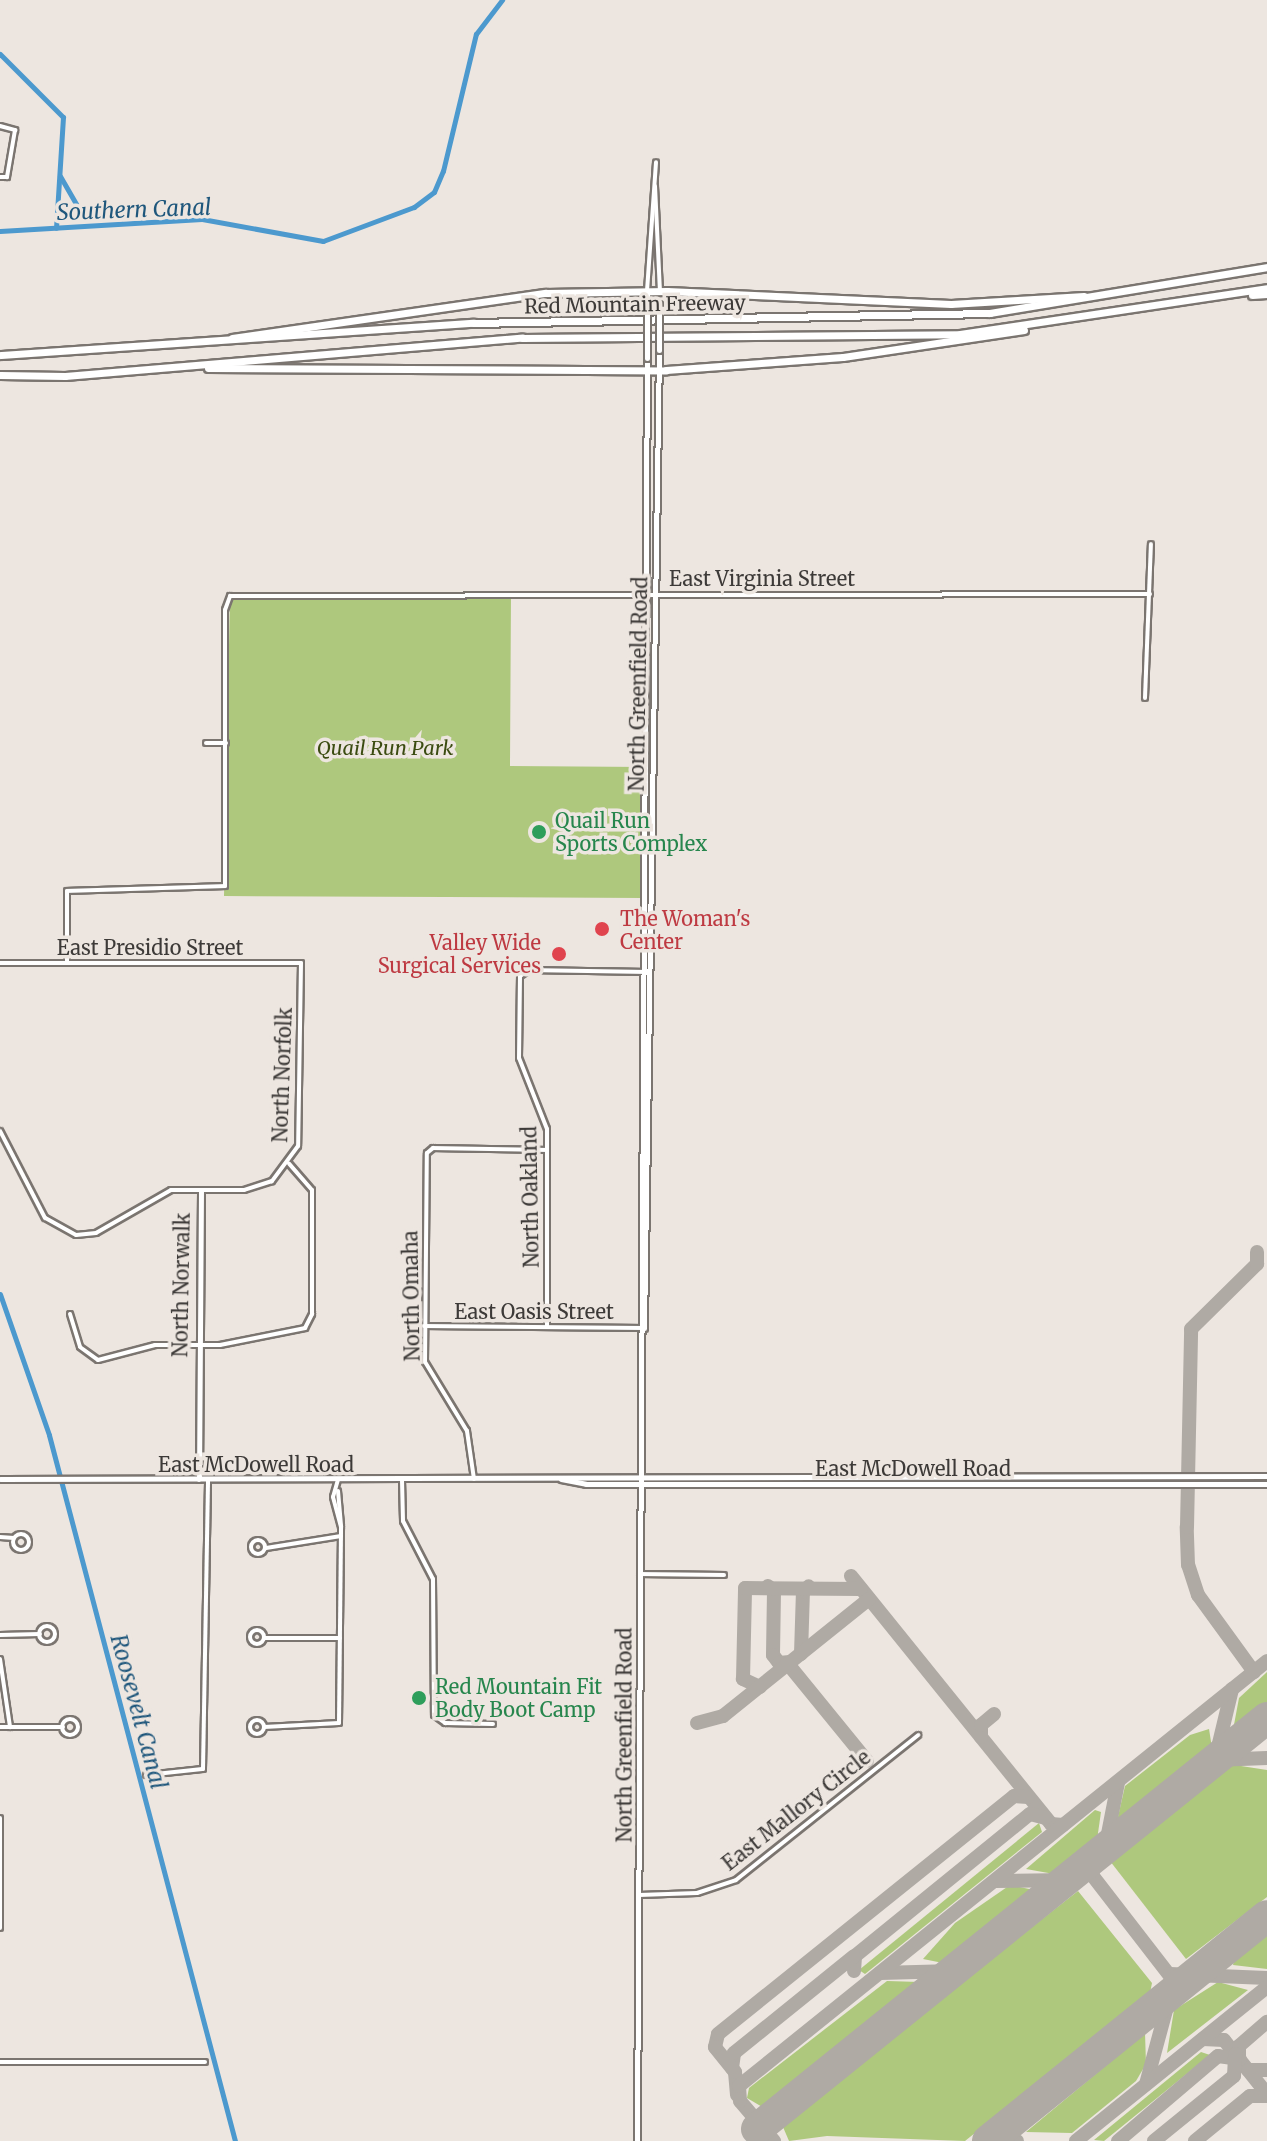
<!DOCTYPE html>
<style>
body{margin:0}
#map{position:relative;width:1267px;height:2141px;overflow:hidden;background:#ede6e0;font-family:Merriweather,serif}
div>[style]{position:absolute}
[style*='--x']{left:calc(var(--x)*1px);top:calc(var(--y)*1px);width:calc(var(--w)*1px);rotate:calc(var(--a)*1deg)}
.green>*{inset:0;background:#aec87d}
.canal>*{height:5px;margin:-2.5px;padding:0 2.5px;transform-origin:2.5px;border-radius:2.5px;background:#4c99ce}
.taxiway>*{height:14px;margin:-7px;padding:0 7px;transform-origin:7px;border-radius:7px;background:#afaaa4}
.runway>*{height:32px;margin:-16px;padding:0 16px;transform-origin:16px;border-radius:16px;background:#afaaa4}
.roads{filter:drop-shadow(2px 0 #7b7570) drop-shadow(-2px 0 #7b7570) drop-shadow(0 2px #7b7570) drop-shadow(0 -2px #7b7570)}
.minor>*{height:4px;margin:-2px;padding:0 2px;transform-origin:2px;border-radius:2px;background:#fff}
.minor>.ring{margin:-2px;padding:0;box-sizing:content-box;background:none;border:4px solid #fff;border-radius:50%}
.secondary>*{height:5px;margin:-2.5px;padding:0 2.5px;transform-origin:2.5px;border-radius:2.5px;background:#fff}
.motorway>*{height:7px;margin:-3.5px;padding:0 3.5px;transform-origin:3.5px;border-radius:3.5px;background:#fff}
.bridges{filter:drop-shadow(2px 0 #7b7570) drop-shadow(-2px 0 #7b7570) drop-shadow(0 2px #7b7570) drop-shadow(0 -2px #7b7570)}
.secondary-bridge>*{height:5px;margin:-2.5px;padding:0 2.5px;transform-origin:2.5px;border-radius:2.5px;background:#fff}
.dots>*{width:22px;height:22px;translate:-50% -50%;box-sizing:border-box;border:4px solid #ede6e0;border-radius:50%}
span{translate:-50% -50%;white-space:nowrap;text-align:center;line-height:1.15;-webkit-text-stroke:7px #ede6e0;paint-order:stroke}
.street-label{font-size:20px;color:#3d3a38}
.park-label{font-size:20px;color:#3b4c11;font-style:italic}
.leisure-label{font-size:20px;color:#27864d}
.left{translate:0 -50%;text-align:left}
.health-label{font-size:20px;color:#be3a42}
.right{translate:-100% -50%;text-align:right}
.water-label{font-size:22px;color:#1f577c;font-style:italic}
</style>
<div id="map">
<div class="green">
<div style="clip-path:polygon(511px 594px,510px 766px,645px 767px,643px 898px,224px 896px,230px 596px)"></div>
<div style="clip-path:polygon(1267px 1672px,1267px 1703px,1233px 1730px,1239px 1698px)"></div>
<div style="clip-path:polygon(1209px 1729px,1212px 1748px,1117px 1821px,1125px 1786px,1190px 1735px)"></div>
<div style="clip-path:polygon(1228px 1764px,1267px 1770px,1267px 1897px,1186px 1959px,1110px 1861px)"></div>
<div style="clip-path:polygon(1095px 1810px,1101px 1812px,1097px 1840px,1054px 1874px,1026px 1869px)"></div>
<div style="clip-path:polygon(1039px 1823px,1042px 1832px,865px 1974px,859px 1970px)"></div>
<div style="clip-path:polygon(1010px 1885px,1034px 1890px,943px 1963px,923px 1959px,955px 1923px)"></div>
<div style="clip-path:polygon(1078px 1891px,1152px 1983px,1150px 1993px,965px 2141px,827px 2136px,789px 2141px,783px 2127px,792px 2115px)"></div>
<div style="clip-path:polygon(1267px 1935px,1267px 1969px,1233px 1965px,1234px 1961px)"></div>
<div style="clip-path:polygon(887px 1981px,920px 1982px,764px 2108px,747px 2098px,749px 2088px)"></div>
<div style="clip-path:polygon(1218px 1982px,1248px 1990px,1167px 2053px,1174px 2010px)"></div>
<div style="clip-path:polygon(1145px 2033px,1146px 2064px,1136px 2081px,1072px 2133px,1026px 2132px)"></div>
<div style="clip-path:polygon(1201px 2052px,1210px 2055px,1104px 2141px,1094px 2140px)"></div>
</div>
<div class="canal">
<div style="--x:0;--y:54;--w:89;--a:45"></div>
<div style="--x:63;--y:117;--w:111;--a:93.6"></div>
<div style="--x:60;--y:176;--w:36;--a:60"></div>
<div style="--x:0;--y:231;--w:202;--a:-3.4"></div>
<div style="--x:202;--y:219;--w:123;--a:10.3"></div>
<div style="--x:323;--y:241;--w:97;--a:-20.5"></div>
<div style="--x:414;--y:207;--w:25;--a:-37"></div>
<div style="--x:434;--y:192;--w:23;--a:-67"></div>
<div style="--x:443;--y:171;--w:141;--a:-76.5"></div>
<div style="--x:476;--y:34;--w:43;--a:-52.6"></div>
<div style="--x:0;--y:1294;--w:149;--a:70.8"></div>
<div style="--x:49;--y:1435;--w:730;--a:75.24"></div>
</div>
<div class="taxiway">
<div style="--x:851;--y:1576;--w:319;--a:51.1"></div>
<div style="--x:1051;--y:1824;--w:12;--a:5"></div>
<div style="--x:768;--y:1586;--w:8;--a:40"></div>
<div style="--x:774;--y:1591;--w:64;--a:90.9"></div>
<div style="--x:773;--y:1655;--w:10;--a:53"></div>
<div style="--x:779;--y:1663;--w:11;--a:-5"></div>
<div style="--x:801;--y:1654;--w:62;--a:-88.2"></div>
<div style="--x:803;--y:1592;--w:8;--a:-45"></div>
<div style="--x:788;--y:1664;--w:125;--a:50.8"></div>
<div style="--x:1254;--y:1672;--w:95;--a:-126"></div>
<div style="--x:1198;--y:1595;--w:32;--a:-108"></div>
<div style="--x:1188;--y:1565;--w:38;--a:-92"></div>
<div style="--x:1187;--y:1527;--w:198;--a:-88.8"></div>
<div style="--x:1191;--y:1329;--w:93;--a:-44.6"></div>
<div style="--x:1257;--y:1264;--w:12;--a:-90"></div>
<div style="--x:760;--y:1687;--w:19;--a:-155"></div>
<div style="--x:743;--y:1679;--w:91;--a:-88.7"></div>
<div style="--x:745;--y:1588;--w:116;--a:0.5"></div>
<div style="--x:697;--y:1723;--w:27;--a:-15"></div>
<div style="--x:723;--y:1716;--w:187;--a:-38.7"></div>
<div style="--x:981;--y:1737;--w:12;--a:-90"></div>
<div style="--x:981;--y:1725;--w:17;--a:-40"></div>
<div style="--x:1215;--y:1760;--w:73;--a:-76.5"></div>
<div style="--x:1215;--y:1760;--w:52;--a:-2.2"></div>
<div style="--x:1105;--y:1849;--w:67;--a:-78.9"></div>
<div style="--x:1097;--y:1855;--w:21;--a:104"></div>
<div style="--x:1092;--y:1875;--w:134;--a:52.3"></div>
<div style="--x:1174;--y:1981;--w:107;--a:105.2"></div>
<div style="--x:995;--y:1881;--w:71;--a:-0.8"></div>
<div style="--x:854;--y:1971;--w:15;--a:-86"></div>
<div style="--x:855;--y:1956;--w:225;--a:-39.1"></div>
<div style="--x:1030;--y:1814;--w:16;--a:14"></div>
<div style="--x:880;--y:1973;--w:73;--a:-1.6"></div>
<div style="--x:1170;--y:1974;--w:97;--a:2.4"></div>
<div style="--x:1203;--y:2039;--w:21;--a:3"></div>
<div style="--x:1224;--y:2040;--w:69;--a:51.5"></div>
<div style="--x:1239;--y:2059;--w:13;--a:-90"></div>
<div style="--x:1239;--y:2046;--w:37;--a:-41"></div>
<div style="--x:732;--y:2068;--w:15;--a:-82"></div>
<div style="--x:734;--y:2053;--w:154;--a:-38.9"></div>
<div style="--x:1248;--y:2070;--w:19;--a:0"></div>
<div style="--x:737;--y:2095;--w:23;--a:-95"></div>
<div style="--x:735;--y:2072;--w:32;--a:-129"></div>
<div style="--x:715;--y:2047;--w:13;--a:-77"></div>
<div style="--x:718;--y:2034;--w:380;--a:-38.8"></div>
<div style="--x:1014;--y:1796;--w:14;--a:4"></div>
<div style="--x:774;--y:2141;--w:52;--a:-130.4"></div>
<div style="--x:740;--y:2101;--w:15;--a:-94"></div>
<div style="--x:739;--y:2086;--w:678;--a:-38.83"></div>
<div style="--x:991;--y:2141;--w:26;--a:0"></div>
<div style="--x:1076;--y:2141;--w:245;--a:-38.9"></div>
<div style="--x:1118;--y:2141;--w:131;--a:-40.4"></div>
<div style="--x:1218;--y:2056;--w:22;--a:8"></div>
<div style="--x:1154;--y:2141;--w:103;--a:-39.1"></div>
<div style="--x:1234;--y:2076;--w:22;--a:-87"></div>
<div style="--x:1195;--y:2141;--w:71;--a:-39.3"></div>
<div style="--x:1250;--y:2096;--w:17;--a:0"></div>
</div>
<div class="runway">
<div style="--x:757;--y:2129;--w:655;--a:-38.86"></div>
<div style="--x:988;--y:2141;--w:358;--a:-38.9"></div>
</div>
<div class="roads">
<div class="minor">
<div style="--x:0;--y:126;--w:16;--a:15"></div>
<div style="--x:15;--y:130;--w:48;--a:99.7"></div>
<div style="--x:7;--y:177;--w:7;--a:180"></div>
<div style="--x:655;--y:186;--w:105;--a:87.3"></div>
<div style="--x:647;--y:291;--w:129;--a:-86"></div>
<div style="--x:1145;--y:698;--w:154;--a:-87.8"></div>
<div style="--x:206;--y:743;--w:20;--a:0"></div>
<div style="--x:0;--y:963;--w:301;--a:0"></div>
<div style="--x:301;--y:963;--w:183;--a:90.9"></div>
<div style="--x:298;--y:1146;--w:44;--a:126.6"></div>
<div style="--x:272;--y:1181;--w:29;--a:162"></div>
<div style="--x:244;--y:1190;--w:73;--a:180"></div>
<div style="--x:171;--y:1190;--w:86;--a:150.2"></div>
<div style="--x:96;--y:1233;--w:20;--a:174"></div>
<div style="--x:76;--y:1235;--w:35;--a:-151"></div>
<div style="--x:45;--y:1218;--w:98;--a:-117.3"></div>
<div style="--x:67;--y:963;--w:72;--a:-90"></div>
<div style="--x:67;--y:891;--w:158;--a:-1.8"></div>
<div style="--x:225;--y:886;--w:276;--a:-90"></div>
<div style="--x:225;--y:610;--w:15;--a:-70"></div>
<div style="--x:230;--y:596;--w:920;--a:-0.12"></div>
<div style="--x:70;--y:1314;--w:34;--a:73"></div>
<div style="--x:80;--y:1347;--w:22;--a:36"></div>
<div style="--x:98;--y:1360;--w:59;--a:-14.7"></div>
<div style="--x:155;--y:1345;--w:65;--a:0"></div>
<div style="--x:220;--y:1345;--w:87;--a:-11.3"></div>
<div style="--x:305;--y:1328;--w:16;--a:-63"></div>
<div style="--x:312;--y:1314;--w:124;--a:-90"></div>
<div style="--x:312;--y:1190;--w:35;--a:-131"></div>
<div style="--x:424;--y:1326;--w:218;--a:0.5"></div>
<div style="--x:547;--y:1327;--w:198;--a:-90"></div>
<div style="--x:547;--y:1129;--w:76;--a:-111.5"></div>
<div style="--x:519;--y:1058;--w:82;--a:-89.3"></div>
<div style="--x:520;--y:976;--w:11;--a:-34"></div>
<div style="--x:529;--y:970;--w:117;--a:1"></div>
<div style="--x:200;--y:1477;--w:287;--a:-89.6"></div>
<div style="--x:474;--y:1479;--w:49;--a:-98.3"></div>
<div style="--x:467;--y:1431;--w:81;--a:-121.3"></div>
<div style="--x:425;--y:1362;--w:209;--a:-89.5"></div>
<div style="--x:427;--y:1153;--w:8;--a:-40"></div>
<div style="--x:433;--y:1148;--w:114;--a:1"></div>
<div style="--x:199;--y:1480;--w:288;--a:-89.6"></div>
<div style="--x:402;--y:1480;--w:41;--a:88.6"></div>
<div style="--x:403;--y:1521;--w:65;--a:62.7"></div>
<div style="--x:433;--y:1579;--w:136;--a:89.6"></div>
<div style="--x:434;--y:1715;--w:14;--a:36"></div>
<div style="--x:445;--y:1723;--w:48;--a:1.2"></div>
<div style="--x:338;--y:1491;--w:36;--a:85"></div>
<div style="--x:341;--y:1527;--w:31;--a:-105"></div>
<div style="--x:333;--y:1497;--w:18;--a:-74"></div>
<div class="ring" style="left:13px;top:1534px;width:12px;height:12px"></div>
<div style="--x:0;--y:1537;--w:14;--a:4"></div>
<div class="ring" style="left:251px;top:1540px;width:10px;height:10px"></div>
<div style="--x:266;--y:1548;--w:76;--a:-9.1"></div>
<div style="--x:640;--y:1574;--w:84;--a:0.7"></div>
<div class="ring" style="left:39px;top:1626px;width:12px;height:12px"></div>
<div class="ring" style="left:250px;top:1630px;width:10px;height:10px"></div>
<div style="--x:0;--y:1635;--w:40;--a:-1.4"></div>
<div style="--x:265;--y:1638;--w:75;--a:0"></div>
<div style="--x:0;--y:1659;--w:69;--a:81.6"></div>
<div class="ring" style="left:62px;top:1719px;width:12px;height:12px"></div>
<div class="ring" style="left:250px;top:1720px;width:10px;height:10px"></div>
<div style="--x:0;--y:1727;--w:63;--a:0"></div>
<div style="--x:264;--y:1727;--w:75;--a:-3.1"></div>
<div style="--x:339;--y:1723;--w:196;--a:-89.4"></div>
<div style="--x:146;--y:1775;--w:57;--a:-6"></div>
<div style="--x:203;--y:1769;--w:289;--a:-89"></div>
<div style="--x:0;--y:1818;--w:110;--a:90"></div>
<div style="--x:639;--y:1895;--w:58;--a:-2"></div>
<div style="--x:697;--y:1893;--w:41;--a:-18.4"></div>
<div style="--x:736;--y:1880;--w:233;--a:-38.5"></div>
<div style="--x:0;--y:2062;--w:205;--a:0"></div>
</div>
<div class="secondary">
<div style="--x:647;--y:306;--w:15;--a:-90"></div>
<div style="--x:644;--y:1328;--w:978;--a:-89.12"></div>
<div style="--x:0;--y:1479;--w:1267;--a:-0.14"></div>
<div style="--x:561;--y:1479;--w:25;--a:11"></div>
<div style="--x:586;--y:1484;--w:681;--a:0"></div>
<div style="--x:637;--y:2141;--w:1783;--a:-89.68"></div>
</div>
<div class="motorway">
<div style="--x:1252;--y:295;--w:15;--a:-4"></div>
<div style="--x:232;--y:338;--w:317;--a:-8.2"></div>
<div style="--x:546;--y:293;--w:121;--a:-0.9"></div>
<div style="--x:667;--y:291;--w:284;--a:2.6"></div>
<div style="--x:951;--y:304;--w:133;--a:-3.4"></div>
<div style="--x:0;--y:355;--w:474;--a:-3.9"></div>
<div style="--x:473;--y:323;--w:517;--a:-1.11"></div>
<div style="--x:990;--y:313;--w:281;--a:-9.4"></div>
<div style="--x:208;--y:368;--w:458;--a:0.3"></div>
<div style="--x:666;--y:370;--w:177;--a:-4.2"></div>
<div style="--x:843;--y:357;--w:183;--a:-8.5"></div>
<div style="--x:0;--y:375;--w:65;--a:0.9"></div>
<div style="--x:65;--y:376;--w:459;--a:-4.8"></div>
<div style="--x:522;--y:338;--w:438;--a:-0.5"></div>
<div style="--x:960;--y:334;--w:310;--a:-8.5"></div>
</div>
</div>
<div class="bridges">
<div class="secondary-bridge">
<div style="--x:659;--y:304;--w:46;--a:90"></div>
<div style="--x:647;--y:358;--w:52;--a:-90"></div>
</div>
</div>
<div class="dots">
<div style="left:539px;top:832px;background:#2e9e5b"></div>
<div style="left:602px;top:929px;background:#e0444e"></div>
<div style="left:559px;top:954px;background:#e0444e"></div>
<div style="left:419px;top:1698px;background:#2e9e5b"></div>
</div>
<div class="street-label">
<span style="left:635px;top:304px;rotate:-1deg">Red Mountain Freeway</span>
<span style="left:762px;top:578px">East Virginia Street</span>
<span style="left:638px;top:684px;rotate:-89deg">North Greenfield Road</span>
<span style="left:150px;top:947px">East Presidio Street</span>
<span style="left:282px;top:1075px;rotate:-88deg">North Norfolk</span>
<span style="left:530px;top:1197px;rotate:-91deg">North Oakland</span>
<span style="left:181px;top:1285px;rotate:-89deg">North Norwalk</span>
<span style="left:411px;top:1296px;rotate:-91deg">North Omaha</span>
<span style="left:534px;top:1311px">East Oasis Street</span>
<span style="left:256px;top:1464px">East McDowell Road</span>
<span style="left:913px;top:1468px">East McDowell Road</span>
<span style="left:624px;top:1735px;rotate:-90deg">North Greenfield Road</span>
<span style="left:796px;top:1810px;rotate:-38deg">East Mallory Circle</span>
</div>
<div class="park-label">
<span style="left:385px;top:747px">Quail Run Park</span>
</div>
<div class="leisure-label">
<span class="left" style="left:555px;top:832px">Quail Run<br>Sports Complex</span>
<span class="left" style="left:435px;top:1698px">Red Mountain Fit<br>Body Boot Camp</span>
</div>
<div class="health-label">
<span class="left" style="left:620px;top:930px">The Woman's<br>Center</span>
<span class="right" style="left:541px;top:954px">Valley Wide<br>Surgical Services</span>
</div>
<div class="water-label">
<span style="left:134px;top:210px;rotate:-2deg">Southern Canal</span>
<span style="left:138px;top:1712px;rotate:75deg">Roosevelt Canal</span>
</div>
</div>
